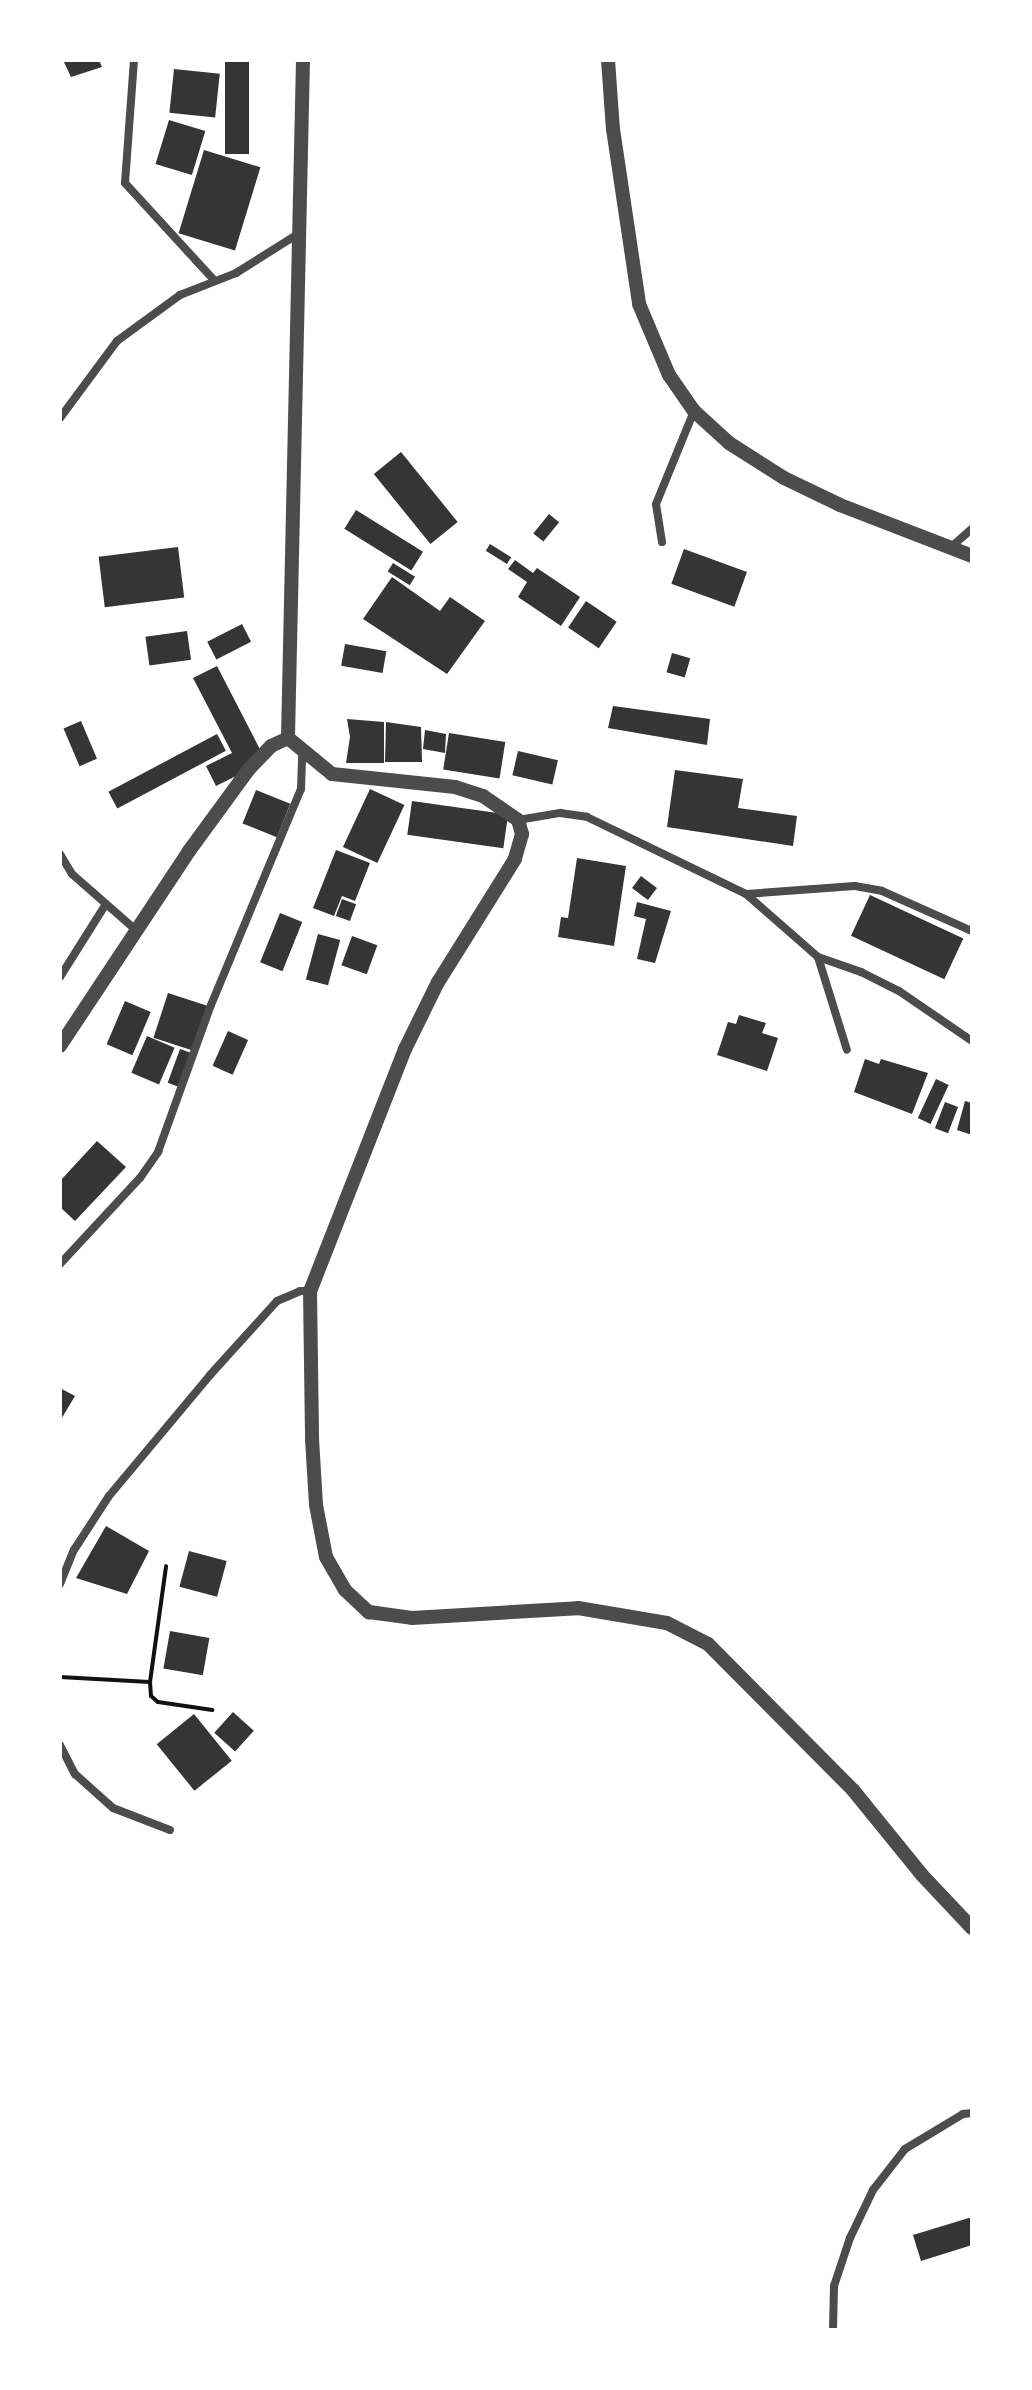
<!DOCTYPE html>
<style>
body{margin:0}
#map{position:relative;width:1032px;height:2390px;overflow:hidden;background:#fff;font-family:"Work Sans",sans-serif}
div>[style]{position:absolute}
[style*='--x']{left:calc(var(--x)*1px);top:calc(var(--y)*1px);width:calc(var(--w)*1px);rotate:calc(var(--a)*1deg)}
.building>*{inset:0;background:#353535;transform-origin:0 0}
.path>*{height:4px;margin:-2px;padding:0 2px;transform-origin:2px;border-radius:2px;background:#111}
.minor>*{height:8px;margin:-4px;padding:0 4px;transform-origin:4px;border-radius:4px;background:#4c4c4c}
.tertiary>*{height:14px;margin:-7px;padding:0 7px;transform-origin:7px;border-radius:7px;background:#4c4c4c}
span{translate:-50% -50%;white-space:nowrap;text-align:center;line-height:1.15;-webkit-text-stroke:8px #fff;paint-order:stroke}
.frame{position:absolute;inset:0;border:62px solid #fff;pointer-events:none}
</style>
<div id="map">
<div class="building">
<div style="clip-path:polygon(63px 60px,99px 60px,102px 67px,71px 77px)"></div>
<div style="left:225px;top:60px;width:24px;height:94px"></div>
<div style="left:174px;top:69px;width:46px;height:44px;rotate:6deg"></div>
<div style="left:169px;top:120px;width:38px;height:46px;rotate:17deg"></div>
<div style="left:204px;top:150px;width:59px;height:87px;rotate:17deg"></div>
<div style="left:401px;top:452px;width:90px;height:35px;rotate:51deg"></div>
<div style="left:356px;top:510px;width:79px;height:22px;rotate:32deg"></div>
<div style="left:549px;top:514px;width:13px;height:25px;rotate:39deg"></div>
<div style="left:490px;top:544px;width:25px;height:8px;rotate:32deg"></div>
<div style="left:178px;top:547px;width:51px;height:80px;rotate:83deg"></div>
<div style="left:684px;top:549px;width:67px;height:37px;rotate:20deg"></div>
<div style="clip-path:polygon(515px 560px,533px 573px,537px 568px,580px 597px,561px 626px,518px 597px,527px 582px,508px 569px)"></div>
<div style="left:393px;top:563px;width:26px;height:10px;rotate:32deg"></div>
<div style="clip-path:polygon(392px 577px,440px 611px,450px 597px,485px 621px,447px 674px,363px 619px)"></div>
<div style="left:586px;top:601px;width:37px;height:32px;rotate:34deg"></div>
<div style="left:242px;top:624px;width:20px;height:39px;rotate:63deg"></div>
<div style="left:187px;top:631px;width:29px;height:42px;rotate:82deg"></div>
<div style="left:345px;top:644px;width:42px;height:22px;rotate:10deg"></div>
<div style="left:672px;top:653px;width:19px;height:20px;rotate:16deg"></div>
<div style="clip-path:polygon(217px 666px,266px 761px,216px 786px,206px 766px,232px 753px,193px 678px)"></div>
<div style="clip-path:polygon(613px 706px,710px 719px,707px 745px,608px 728px)"></div>
<div style="clip-path:polygon(347px 719px,384px 722px,384px 763px,346px 763px,350px 737px)"></div>
<div style="left:81px;top:721px;width:41px;height:19px;rotate:67deg"></div>
<div style="clip-path:polygon(386px 722px,421px 727px,422px 762px,385px 762px)"></div>
<div style="clip-path:polygon(425px 730px,446px 734px,445px 753px,423px 749px)"></div>
<div style="left:449px;top:733px;width:57px;height:37px;rotate:9deg"></div>
<div style="left:217px;top:734px;width:19px;height:123px;rotate:62deg"></div>
<div style="left:518px;top:751px;width:41px;height:25px;rotate:13deg"></div>
<div style="clip-path:polygon(675px 770px,743px 779px,738px 808px,797px 816px,793px 846px,667px 827px)"></div>
<div style="left:370px;top:789px;width:38px;height:64px;rotate:25deg"></div>
<div style="left:256px;top:790px;width:37px;height:36px;rotate:22deg"></div>
<div style="left:412px;top:801px;width:97px;height:34px;rotate:8deg"></div>
<div style="clip-path:polygon(336px 850px,370px 863px,355px 901px,342px 896px,334px 916px,313px 908px)"></div>
<div style="clip-path:polygon(577px 858px,626px 866px,614px 946px,558px 937px,561px 917px,568px 918px)"></div>
<div style="left:641px;top:876px;width:20px;height:15px;rotate:37deg"></div>
<div style="left:870px;top:895px;width:103px;height:45px;rotate:25deg"></div>
<div style="left:342px;top:899px;width:15px;height:18px;rotate:20deg"></div>
<div style="clip-path:polygon(637px 902px,671px 911px,655px 963px,637px 959px,646px 919px,634px 916px)"></div>
<div style="left:280px;top:913px;width:24px;height:53px;rotate:22deg"></div>
<div style="left:318px;top:934px;width:23px;height:47px;rotate:15deg"></div>
<div style="left:352px;top:936px;width:27px;height:31px;rotate:20deg"></div>
<div style="left:168px;top:993px;width:42px;height:47px;rotate:18deg"></div>
<div style="left:125px;top:1001px;width:28px;height:47px;rotate:23deg"></div>
<div style="clip-path:polygon(739px 1015px,766px 1023px,762px 1033px,778px 1038px,767px 1071px,717px 1055px,728px 1022px,736px 1024px)"></div>
<div style="left:228px;top:1031px;width:22px;height:38px;rotate:24deg"></div>
<div style="left:147px;top:1036px;width:30px;height:40px;rotate:23deg"></div>
<div style="left:180px;top:1049px;width:12px;height:36px;rotate:20deg"></div>
<div style="clip-path:polygon(865px 1059px,879px 1064px,881px 1059px,928px 1073px,912px 1114px,854px 1092px)"></div>
<div style="left:936px;top:1079px;width:14px;height:43px;rotate:25deg"></div>
<div style="clip-path:polygon(965px 1101px,972px 1103px,972px 1135px,957px 1130px)"></div>
<div style="left:945px;top:1102px;width:14px;height:28px;rotate:21deg"></div>
<div style="clip-path:polygon(97px 1141px,126px 1167px,75px 1221px,60px 1207px,60px 1181px)"></div>
<div style="clip-path:polygon(60px 1388px,75px 1396px,60px 1421px)"></div>
<div style="clip-path:polygon(106px 1526px,149px 1551px,127px 1594px,76px 1578px)"></div>
<div style="left:189px;top:1551px;width:39px;height:37px;rotate:15deg"></div>
<div style="left:170px;top:1631px;width:40px;height:38px;rotate:10deg"></div>
<div style="left:233px;top:1712px;width:28px;height:28px;rotate:42deg"></div>
<div style="left:194px;top:1714px;width:60px;height:48px;rotate:51deg"></div>
<div style="clip-path:polygon(972px 2217px,972px 2245px,921px 2261px,913px 2235px)"></div>
</div>
<div class="path">
<div style="--x:60;--y:1677;--w:90;--a:3.2"></div>
<div style="--x:150;--y:1682;--w:117;--a:-82.1"></div>
<div style="--x:150;--y:1682;--w:14;--a:86"></div>
<div style="--x:151;--y:1696;--w:9;--a:41"></div>
<div style="--x:158;--y:1702;--w:55;--a:8.4"></div>
</div>
<div class="minor">
<div style="--x:134;--y:60;--w:123;--a:94.2"></div>
<div style="--x:125;--y:183;--w:132;--a:47.5"></div>
<div style="--x:60;--y:418;--w:96;--a:-53.5"></div>
<div style="--x:117;--y:341;--w:78;--a:-36.1"></div>
<div style="--x:180;--y:295;--w:60;--a:-21.4"></div>
<div style="--x:236;--y:273;--w:73;--a:-32.2"></div>
<div style="--x:662;--y:542;--w:38;--a:-99"></div>
<div style="--x:656;--y:504;--w:100;--a:-67.8"></div>
<div style="--x:951;--y:547;--w:28;--a:-41"></div>
<div style="--x:518;--y:820;--w:43;--a:-9.5"></div>
<div style="--x:560;--y:813;--w:27;--a:8"></div>
<div style="--x:587;--y:817;--w:177;--a:25.8"></div>
<div style="--x:746;--y:894;--w:109;--a:-4.2"></div>
<div style="--x:855;--y:886;--w:27;--a:10"></div>
<div style="--x:882;--y:891;--w:98;--a:24"></div>
<div style="--x:60;--y:854;--w:23;--a:59"></div>
<div style="--x:72;--y:874;--w:86;--a:41.2"></div>
<div style="--x:746;--y:894;--w:96;--a:41.2"></div>
<div style="--x:818;--y:957;--w:46;--a:19.2"></div>
<div style="--x:861;--y:972;--w:42;--a:26.6"></div>
<div style="--x:899;--y:991;--w:88;--a:34.4"></div>
<div style="--x:818;--y:957;--w:97;--a:72.7"></div>
<div style="--x:60;--y:977;--w:86;--a:-57.8"></div>
<div style="--x:60;--y:1264;--w:117;--a:-47.1"></div>
<div style="--x:140;--y:1178;--w:32;--a:-55"></div>
<div style="--x:158;--y:1152;--w:156;--a:-70.2"></div>
<div style="--x:211;--y:1005;--w:234;--a:-67.4"></div>
<div style="--x:301;--y:789;--w:37;--a:-88"></div>
<div style="--x:60;--y:1584;--w:37;--a:-68"></div>
<div style="--x:74;--y:1550;--w:64;--a:-57.1"></div>
<div style="--x:109;--y:1496;--w:158;--a:-50.1"></div>
<div style="--x:210;--y:1375;--w:100;--a:-47.8"></div>
<div style="--x:277;--y:1301;--w:25;--a:-23"></div>
<div style="--x:300;--y:1291;--w:10;--a:0"></div>
<div style="--x:60;--y:1745;--w:33;--a:63"></div>
<div style="--x:75;--y:1774;--w:51;--a:41.8"></div>
<div style="--x:113;--y:1808;--w:61;--a:21.1"></div>
<div style="--x:833;--y:2330;--w:44;--a:-88.7"></div>
<div style="--x:834;--y:2286;--w:51;--a:-71.6"></div>
<div style="--x:850;--y:2238;--w:53;--a:-64.4"></div>
<div style="--x:873;--y:2190;--w:52;--a:-52"></div>
<div style="--x:905;--y:2149;--w:68;--a:-31.1"></div>
<div style="--x:963;--y:2114;--w:9;--a:-6"></div>
</div>
<div class="tertiary">
<div style="--x:303;--y:60;--w:678;--a:91.27"></div>
<div style="--x:288;--y:738;--w:57;--a:39.3"></div>
<div style="--x:332;--y:774;--w:124;--a:6"></div>
<div style="--x:455;--y:787;--w:29;--a:18"></div>
<div style="--x:483;--y:796;--w:42;--a:34.4"></div>
<div style="--x:518;--y:820;--w:15;--a:74"></div>
<div style="--x:522;--y:834;--w:26;--a:106"></div>
<div style="--x:515;--y:859;--w:145;--a:122"></div>
<div style="--x:438;--y:982;--w:75;--a:116.2"></div>
<div style="--x:405;--y:1049;--w:260;--a:111.4"></div>
<div style="--x:310;--y:1291;--w:148;--a:89.2"></div>
<div style="--x:312;--y:1439;--w:66;--a:86.5"></div>
<div style="--x:316;--y:1505;--w:53;--a:79.1"></div>
<div style="--x:326;--y:1557;--w:38;--a:60"></div>
<div style="--x:345;--y:1590;--w:33;--a:43"></div>
<div style="--x:369;--y:1612;--w:43;--a:7.9"></div>
<div style="--x:412;--y:1618;--w:166;--a:-3.4"></div>
<div style="--x:578;--y:1608;--w:90;--a:9.6"></div>
<div style="--x:667;--y:1623;--w:46;--a:27.1"></div>
<div style="--x:708;--y:1644;--w:206;--a:45.2"></div>
<div style="--x:853;--y:1790;--w:109;--a:50.9"></div>
<div style="--x:922;--y:1875;--w:73;--a:46.7"></div>
<div style="--x:608;--y:60;--w:69;--a:85.9"></div>
<div style="--x:613;--y:129;--w:177;--a:81.5"></div>
<div style="--x:639;--y:304;--w:77;--a:67.1"></div>
<div style="--x:669;--y:375;--w:44;--a:55.2"></div>
<div style="--x:694;--y:411;--w:47;--a:42.4"></div>
<div style="--x:729;--y:443;--w:65;--a:32.5"></div>
<div style="--x:784;--y:478;--w:62;--a:25.7"></div>
<div style="--x:840;--y:505;--w:142;--a:21.1"></div>
<div style="--x:60;--y:1046;--w:234;--a:-56.5"></div>
<div style="--x:189;--y:851;--w:102;--a:-53.8"></div>
<div style="--x:249;--y:769;--w:32;--a:-46"></div>
<div style="--x:271;--y:746;--w:19;--a:-25"></div>
</div>
<div class="frame"></div>
</div>
